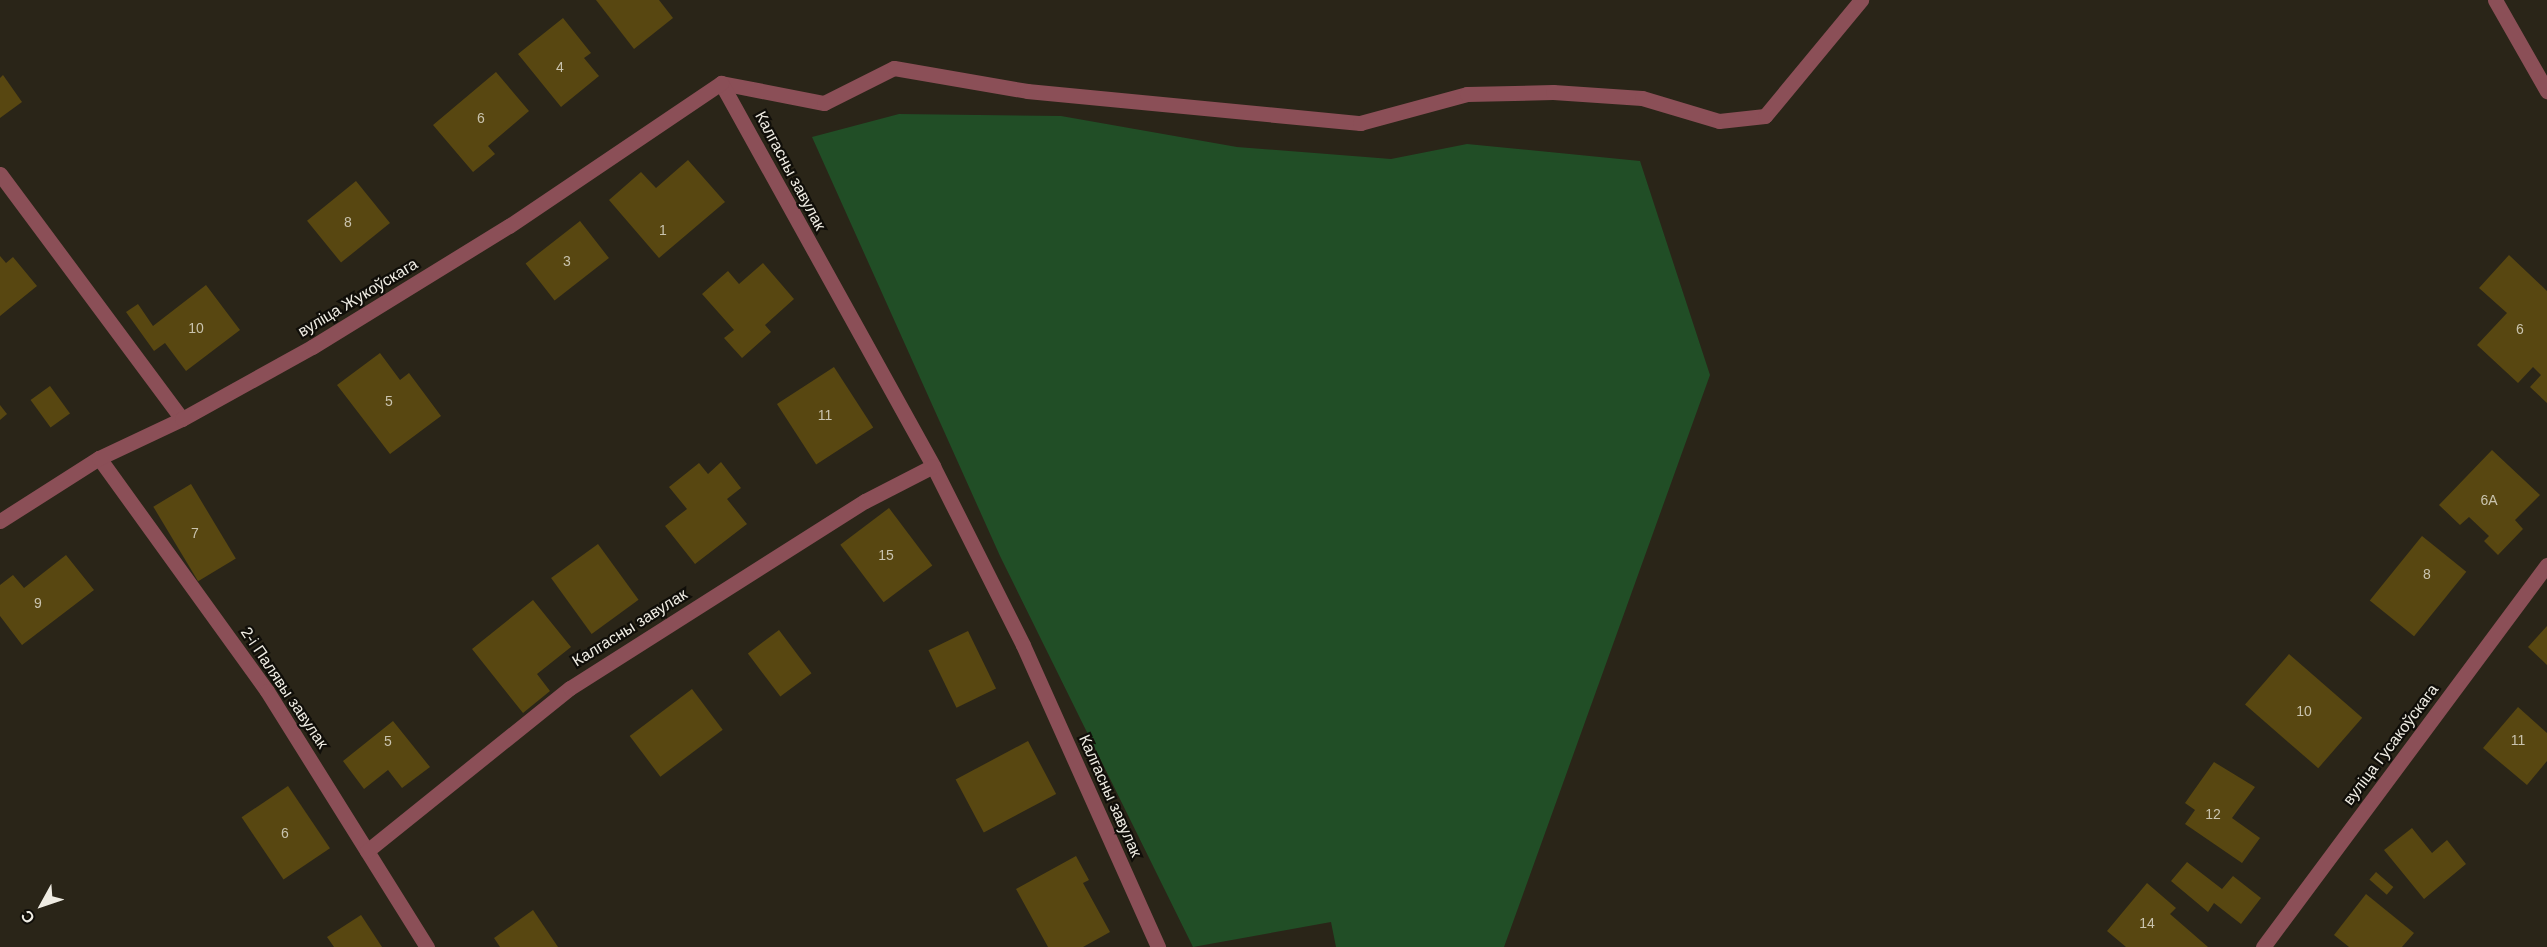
<!DOCTYPE html>
<meta charset="utf-8">
<style>
body{margin:0}
#map{position:relative;width:2547px;height:947px;overflow:hidden;background:#2a2518;font-family:Arial,sans-serif}
div>[style]{position:absolute}
[style*='--x']{left:calc(var(--x)*1px);top:calc(var(--y)*1px);width:calc(var(--w)*1px);rotate:calc(var(--a)*1deg)}
.green>*{inset:0;background:#214e26}
.building>*{inset:0;background:#584711;transform-origin:0 0}
.service>*{height:15px;margin:-7.5px;padding:0 7.5px;transform-origin:7.5px;border-radius:7.5px;background:#8b4f57}
.minor>*{height:15px;margin:-7.5px;padding:0 7.5px;transform-origin:7.5px;border-radius:7.5px;background:#8b4f57}
span{translate:-50% -50%;white-space:nowrap;text-align:center;line-height:1.15;-webkit-text-stroke:4.5px #100e09;paint-order:stroke}
.number-label{font-size:14px;color:#c9c3ae}
.number-label span{-webkit-text-stroke-width:0}
.street-label{font-size:16px;color:#efece3}
.north{position:absolute;left:12px;top:875px;width:60px;height:60px;-webkit-text-stroke:4px #100e09;paint-order:stroke;rotate:230deg;font-size:16px;font-weight:700;line-height:24px;text-align:center;color:#efece3}
.north::after{content:'';display:block;margin:auto;width:21px;height:27px;background:#efece3;clip-path:polygon(50% 0,100% 100%,50% 72%,0 100%)}
</style>
<div id="map">
<div class="green">
<div style="clip-path:polygon(899px 114px,1061px 116px,1237px 147px,1391px 159px,1467px 144px,1640px 161px,1710px 375px,1504px 947px,1336px 947px,1331px 922px,1193px 947px,1000px 556px,812px 137px)"></div>
</div>
<div class="building">
<div style="clip-path:polygon(596px 0,659px 0,673px 18px,634px 49px)"></div>
<div style="clip-path:polygon(563px 18px,591px 53px,584px 58px,599px 76px,561px 107px,518px 54px)"></div>
<div style="clip-path:polygon(496px 72px,529px 111px,488px 146px,495px 154px,473px 172px,433px 125px)"></div>
<div style="clip-path:polygon(3px 75px,22px 102px,0 118px,0 78px)"></div>
<div style="clip-path:polygon(688px 160px,725px 202px,659px 258px,609px 200px,641px 172px,656px 188px)"></div>
<div style="left:356px;top:181px;width:54px;height:63px;rotate:51deg"></div>
<div style="left:580px;top:221px;width:47px;height:69px;rotate:52deg"></div>
<div style="clip-path:polygon(2509px 255px,2547px 291px,2547px 403px,2530px 387px,2541px 375px,2533px 367px,2518px 383px,2477px 345px,2507px 313px,2479px 288px)"></div>
<div style="clip-path:polygon(0 256px,6px 263px,13px 257px,37px 286px,0 316px)"></div>
<div style="clip-path:polygon(763px 263px,794px 299px,765px 325px,771px 332px,742px 358px,724px 338px,734px 330px,702px 294px,728px 271px,739px 284px)"></div>
<div style="clip-path:polygon(206px 285px,240px 330px,186px 371px,165px 343px,154px 351px,126px 312px,138px 304px,153px 326px)"></div>
<div style="clip-path:polygon(380px 353px,400px 380px,409px 373px,441px 416px,390px 454px,337px 385px)"></div>
<div style="left:834px;top:367px;width:72px;height:68px;rotate:57deg"></div>
<div style="left:50px;top:386px;width:34px;height:24px;rotate:54deg"></div>
<div style="clip-path:polygon(0 405px,7px 414px,0 420px)"></div>
<div style="clip-path:polygon(2492px 450px,2540px 495px,2515px 520px,2523px 529px,2498px 555px,2484px 541px,2489px 536px,2469px 517px,2460px 525px,2439px 505px)"></div>
<div style="clip-path:polygon(721px 462px,741px 488px,727px 499px,747px 524px,695px 564px,665px 526px,687px 509px,669px 487px,699px 463px,708px 474px)"></div>
<div style="left:191px;top:484px;width:87px;height:44px;rotate:59deg"></div>
<div style="left:889px;top:508px;width:72px;height:61px;rotate:53deg"></div>
<div style="left:2422px;top:536px;width:57px;height:83px;rotate:39deg"></div>
<div style="left:598px;top:544px;width:69px;height:58px;rotate:54deg"></div>
<div style="clip-path:polygon(66px 555px,94px 590px,22px 645px,0 616px,0 585px,13px 575px,24px 588px)"></div>
<div style="clip-path:polygon(533px 600px,571px 647px,537px 674px,550px 691px,523px 713px,472px 649px)"></div>
<div style="clip-path:polygon(2547px 626px,2547px 665px,2528px 647px)"></div>
<div style="left:779px;top:630px;width:54px;height:39px;rotate:53deg"></div>
<div style="left:968px;top:631px;width:64px;height:44px;rotate:64deg"></div>
<div style="left:2289px;top:654px;width:97px;height:67px;rotate:41deg"></div>
<div style="left:692px;top:689px;width:51px;height:78px;rotate:53deg"></div>
<div style="clip-path:polygon(2518px 707px,2547px 733px,2547px 761px,2527px 785px,2483px 748px)"></div>
<div style="clip-path:polygon(393px 721px,430px 767px,402px 788px,388px 770px,364px 789px,343px 761px)"></div>
<div style="left:1028px;top:741px;width:60px;height:82px;rotate:62deg"></div>
<div style="clip-path:polygon(2214px 762px,2255px 787px,2232px 818px,2260px 838px,2242px 863px,2185px 824px,2195px 810px,2185px 803px)"></div>
<div style="left:288px;top:786px;width:75px;height:56px;rotate:56deg"></div>
<div style="clip-path:polygon(2412px 828px,2432px 853px,2447px 840px,2466px 864px,2424px 899px,2384px 850px)"></div>
<div style="clip-path:polygon(1076px 856px,1089px 880px,1083px 883px,1110px 932px,1083px 947px,1048px 947px,1016px 889px)"></div>
<div style="clip-path:polygon(2187px 862px,2222px 889px,2233px 876px,2261px 898px,2241px 924px,2214px 903px,2208px 912px,2171px 881px)"></div>
<div style="left:2376px;top:872px;width:23px;height:10px;rotate:41deg"></div>
<div style="clip-path:polygon(2147px 883px,2176px 908px,2170px 914px,2208px 947px,2126px 947px,2107px 931px)"></div>
<div style="clip-path:polygon(2366px 894px,2414px 933px,2402px 947px,2349px 947px,2334px 935px)"></div>
<div style="clip-path:polygon(533px 910px,558px 947px,500px 947px,494px 938px)"></div>
<div style="clip-path:polygon(361px 915px,382px 947px,334px 947px,327px 937px)"></div>
</div>
<div class="service">
<div style="--x:2495;--y:0;--w:105;--a:60.3"></div>
</div>
<div class="minor">
<div style="--x:721;--y:83;--w:105;--a:11"></div>
<div style="--x:824;--y:103;--w:78;--a:-26.6"></div>
<div style="--x:894;--y:68;--w:135;--a:9.8"></div>
<div style="--x:1027;--y:91;--w:335;--a:5.5"></div>
<div style="--x:1360;--y:123;--w:111;--a:-15.2"></div>
<div style="--x:1467;--y:94;--w:86;--a:-1.3"></div>
<div style="--x:1553;--y:92;--w:89;--a:3.9"></div>
<div style="--x:1642;--y:98;--w:80;--a:16.6"></div>
<div style="--x:1719;--y:121;--w:46;--a:-6.2"></div>
<div style="--x:1765;--y:116;--w:151;--a:-50.4"></div>
<div style="--x:721;--y:83;--w:438;--a:61"></div>
<div style="--x:933;--y:466;--w:200;--a:63.3"></div>
<div style="--x:1023;--y:645;--w:331;--a:65.9"></div>
<div style="--x:0;--y:174;--w:305;--a:53.4"></div>
<div style="--x:99;--y:458;--w:287;--a:54.2"></div>
<div style="--x:267;--y:691;--w:302;--a:58"></div>
<div style="--x:0;--y:521;--w:117;--a:-32.5"></div>
<div style="--x:99;--y:458;--w:92;--a:-25.2"></div>
<div style="--x:182;--y:419;--w:149;--a:-29"></div>
<div style="--x:312;--y:347;--w:231;--a:-31.6"></div>
<div style="--x:509;--y:226;--w:256;--a:-34"></div>
<div style="--x:367;--y:851;--w:260;--a:-38.8"></div>
<div style="--x:570;--y:688;--w:349;--a:-32.4"></div>
<div style="--x:865;--y:501;--w:76;--a:-27.2"></div>
<div style="--x:2263;--y:947;--w:476;--a:-53.4"></div>
</div>
<div class="number-label">
<span style="left:560px;top:67px">4</span>
<span style="left:481px;top:118px">6</span>
<span style="left:348px;top:222px">8</span>
<span style="left:663px;top:230px">1</span>
<span style="left:567px;top:261px">3</span>
<span style="left:196px;top:328px">10</span>
<span style="left:2520px;top:329px">6</span>
<span style="left:389px;top:401px">5</span>
<span style="left:825px;top:415px">11</span>
<span style="left:2489px;top:500px">6А</span>
<span style="left:195px;top:533px">7</span>
<span style="left:886px;top:555px">15</span>
<span style="left:2427px;top:574px">8</span>
<span style="left:38px;top:603px">9</span>
<span style="left:2304px;top:711px">10</span>
<span style="left:2518px;top:740px">11</span>
<span style="left:388px;top:741px">5</span>
<span style="left:2213px;top:814px">12</span>
<span style="left:285px;top:833px">6</span>
<span style="left:2147px;top:923px">14</span>
</div>
<div class="street-label">
<span style="left:790px;top:171px;rotate:62deg">Калгасны завулак</span>
<span style="left:358px;top:298px;rotate:-31deg">вуліца Жукоўскага</span>
<span style="left:630px;top:628px;rotate:-32deg">Калгасны завулак</span>
<span style="left:284px;top:688px;rotate:56deg">2-і Палявы завулак</span>
<span style="left:2391px;top:745px;rotate:-53deg">вуліца Гусакоўскага</span>
<span style="left:1110px;top:796px;rotate:66deg">Калгасны завулак</span>
</div>
<div class="north">С</div>
</div>
